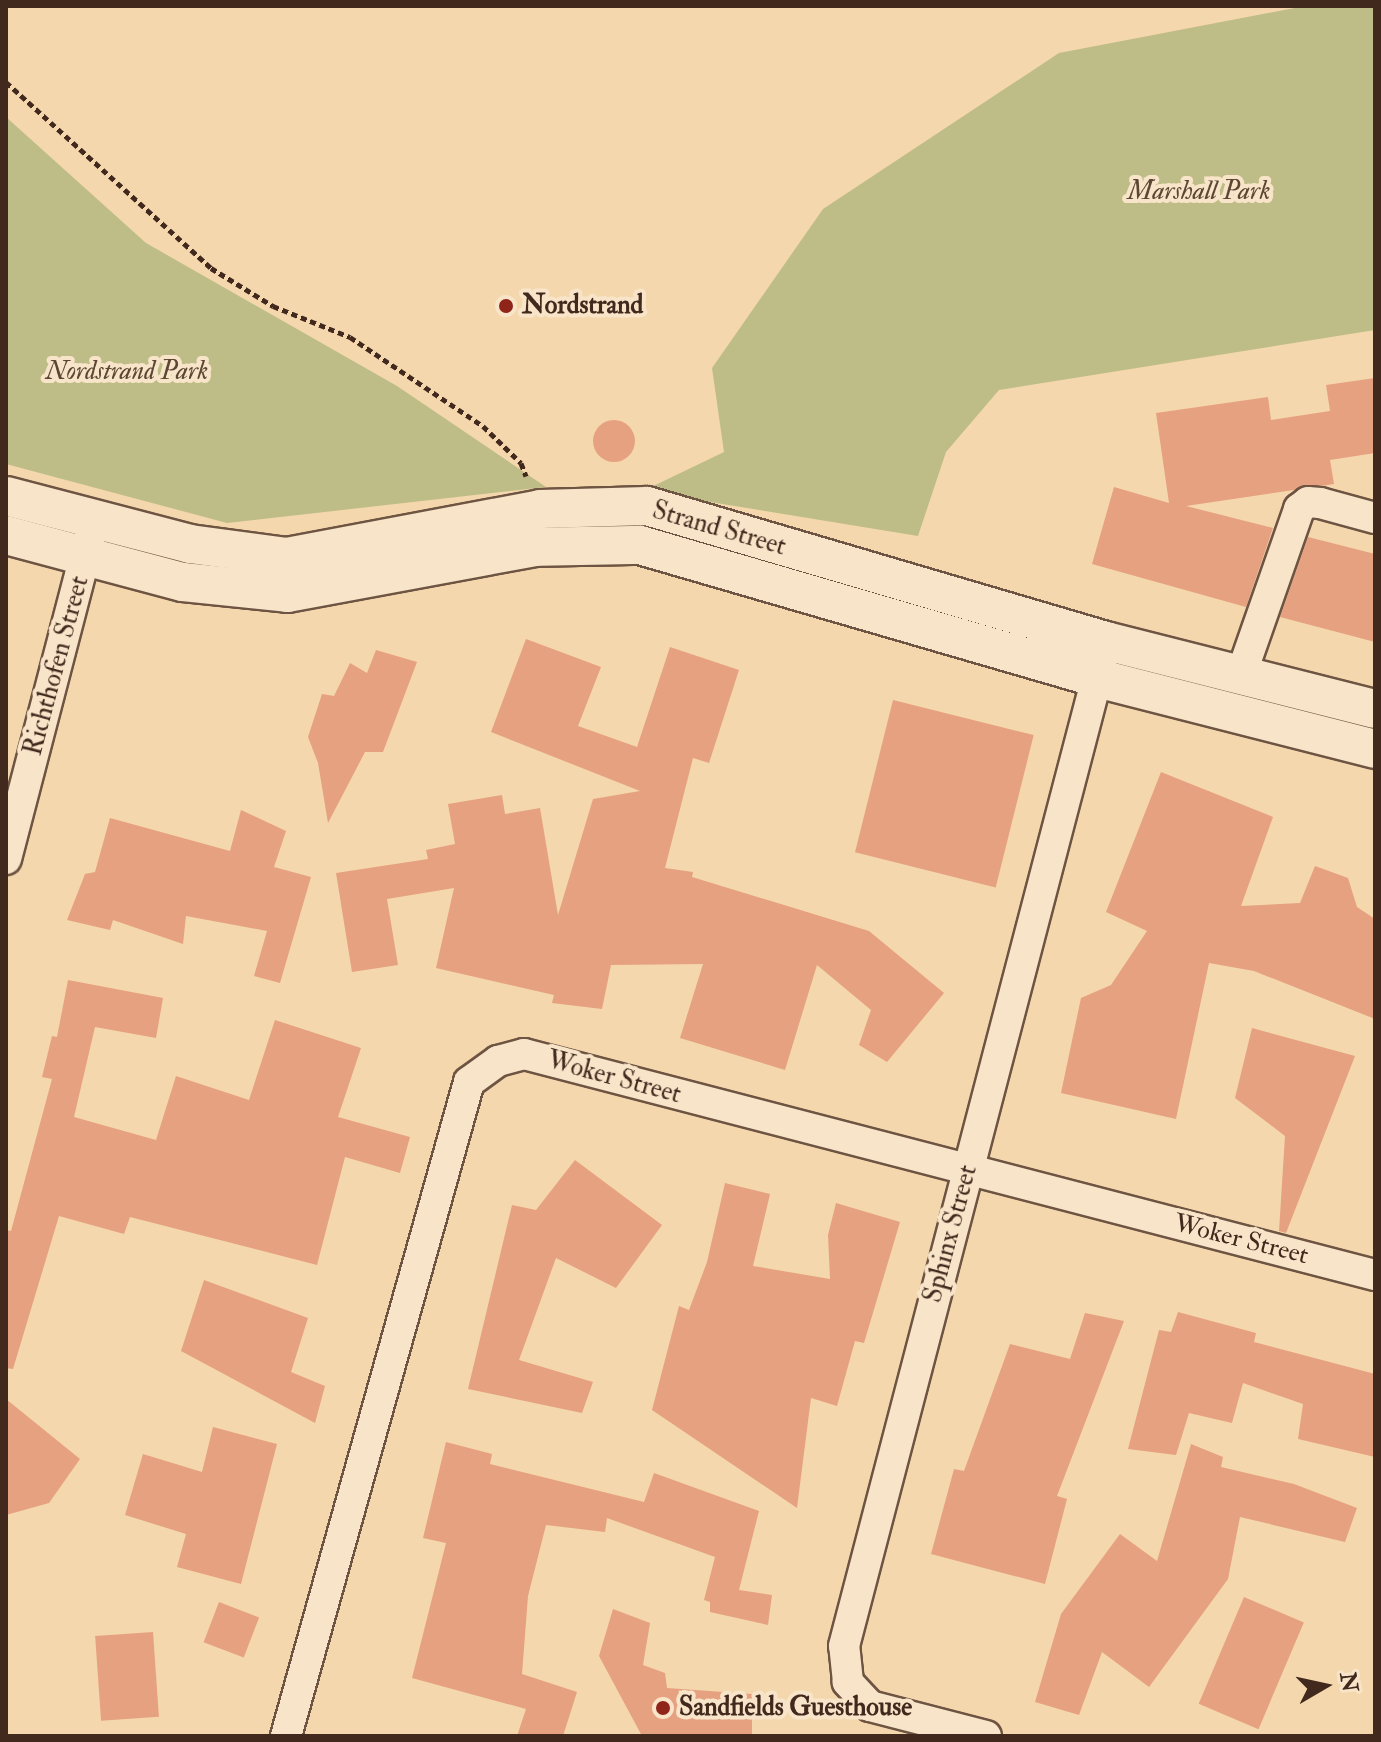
<!DOCTYPE html>
<style>
body{margin:0}
#map{position:relative;width:1381px;height:1742px;overflow:hidden;background:#f4d7ac;font-family:"IM FELL Double Pica",serif}
div>[style]{position:absolute}
[style*='--x']{left:calc(var(--x)*1px);top:calc(var(--y)*1px);width:calc(var(--w)*1px);rotate:calc(var(--a)*1deg)}
.green>*{inset:0;background:#bfbd87}
.building>*{inset:0;background:#e6a180;transform-origin:0 0}
.round{border-radius:50%}
.path>*{height:5px;margin-top:-2.5px;transform-origin:0;background:repeating-linear-gradient(90deg,#42291e 0 6px,transparent 0 10px)}
.roads{filter:drop-shadow(2px 0 #6e5442) drop-shadow(-2px 0 #6e5442) drop-shadow(0 2px #6e5442) drop-shadow(0 -2px #6e5442)}
.minor>*{height:30px;margin:-15px;padding:0 15px;transform-origin:15px;border-radius:15px;background:#f8e5c9}
.tertiary>*{height:38px;margin:-19px;padding:0 19px;transform-origin:19px;border-radius:19px;background:#f8e5c9}
.dots>*{width:22px;height:22px;translate:-50% -50%;box-sizing:border-box;border:4px solid #f8e5c9;border-radius:50%}
span{translate:-50% -50%;white-space:nowrap;text-align:center;line-height:1.15;-webkit-text-stroke:8px #f8e5c9;paint-order:stroke}
.park-label{font-size:26px;color:#5b4733;font-style:italic}
.poi-label{font-size:26px;color:#42291e;font-weight:700}
.left{translate:0 -50%;text-align:left}
.street-label{font-size:26px;color:#42291e}
.frame{position:absolute;inset:0;border:8px solid #42291e;pointer-events:none}
.north{position:absolute;left:1285px;top:1646px;width:80px;height:80px;-webkit-text-stroke:6px #f8e5c9;paint-order:stroke;rotate:81deg;font-size:22px;font-weight:700;line-height:32px;text-align:center;color:#42291e}
.north::after{content:'';display:block;margin:auto;width:28px;height:36px;background:#42291e;clip-path:polygon(50% 0,100% 100%,50% 72%,0 100%)}
</style>
<div id="map">
<div class="green">
<div style="clip-path:polygon(1305px 6px,1375px 6px,1375px 330px,999px 390px,946px 452px,918px 536px,643px 491px,724px 452px,712px 368px,823px 209px,1059px 53px)"></div>
<div style="clip-path:polygon(6px 117px,146px 243px,397px 386px,546px 487px,227px 523px,6px 464px)"></div>
</div>
<div class="building">
<div style="clip-path:polygon(1375px 378px,1375px 453px,1330px 460px,1334px 484px,1186px 506px,1273px 528px,1246px 607px,1092px 564px,1114px 487px,1169px 503px,1156px 413px,1268px 397px,1271px 420px,1330px 411px,1326px 385px)"></div>
<div class="round" style="left:593px;top:420px;width:42px;height:42px"></div>
<div style="clip-path:polygon(1308px 537px,1375px 554px,1375px 642px,1280px 617px)"></div>
<div style="clip-path:polygon(526px 639px,601px 667px,578px 726px,637px 747px,670px 647px,739px 670px,709px 763px,693px 758px,665px 868px,693px 872px,692px 877px,869px 931px,944px 993px,887px 1062px,859px 1045px,871px 1010px,817px 965px,785px 1070px,680px 1038px,703px 964px,611px 965px,602px 1009px,552px 1003px,554px 995px,436px 968px,454px 888px,387px 899px,398px 965px,352px 972px,336px 873px,428px 859px,426px 850px,455px 844px,448px 804px,502px 795px,505px 814px,540px 808px,558px 915px,593px 799px,640px 791px,491px 732px)"></div>
<div style="clip-path:polygon(376px 650px,417px 662px,383px 752px,365px 752px,328px 823px,318px 763px,308px 737px,322px 694px,334px 696px,350px 663px,367px 673px)"></div>
<div style="left:893px;top:700px;width:145px;height:157px;rotate:14deg"></div>
<div style="clip-path:polygon(1161px 772px,1273px 817px,1241px 906px,1300px 903px,1315px 866px,1348px 878px,1357px 907px,1375px 919px,1375px 1019px,1254px 971px,1209px 963px,1176px 1119px,1061px 1093px,1081px 998px,1111px 985px,1147px 931px,1106px 912px)"></div>
<div style="clip-path:polygon(241px 810px,286px 831px,274px 867px,311px 877px,280px 983px,254px 976px,267px 931px,186px 916px,183px 944px,113px 920px,110px 930px,67px 920px,85px 874px,95px 872px,110px 818px,230px 851px)"></div>
<div style="clip-path:polygon(68px 980px,163px 998px,156px 1038px,95px 1027px,74px 1117px,156px 1140px,176px 1076px,249px 1100px,275px 1020px,361px 1048px,338px 1117px,410px 1137px,400px 1173px,345px 1157px,317px 1265px,130px 1217px,124px 1234px,59px 1216px,13px 1369px,6px 1368px,6px 1230px,11px 1231px,52px 1079px,42px 1077px,52px 1036px,57px 1037px)"></div>
<div style="clip-path:polygon(1252px 1028px,1355px 1056px,1286px 1233px,1279px 1231px,1285px 1136px,1235px 1098px)"></div>
<div style="clip-path:polygon(575px 1160px,662px 1225px,616px 1288px,556px 1258px,519px 1360px,593px 1382px,582px 1413px,468px 1389px,512px 1205px,536px 1210px)"></div>
<div style="clip-path:polygon(725px 1183px,770px 1194px,753px 1266px,830px 1279px,828px 1235px,836px 1203px,900px 1222px,864px 1343px,855px 1341px,837px 1406px,811px 1398px,797px 1508px,652px 1410px,679px 1306px,689px 1310px,707px 1262px)"></div>
<div style="clip-path:polygon(204px 1280px,308px 1318px,291px 1372px,325px 1386px,315px 1423px,181px 1351px)"></div>
<div style="clip-path:polygon(1178px 1312px,1256px 1333px,1254px 1342px,1375px 1374px,1375px 1457px,1298px 1439px,1303px 1404px,1243px 1383px,1232px 1423px,1189px 1413px,1176px 1455px,1128px 1449px,1159px 1330px,1171px 1332px)"></div>
<div style="clip-path:polygon(1085px 1313px,1124px 1321px,1057px 1496px,1067px 1499px,1045px 1584px,931px 1554px,954px 1469px,964px 1471px,1010px 1344px,1070px 1359px)"></div>
<div style="clip-path:polygon(6px 1399px,80px 1459px,49px 1503px,6px 1515px)"></div>
<div style="clip-path:polygon(213px 1427px,277px 1444px,241px 1584px,177px 1567px,186px 1534px,125px 1515px,143px 1454px,202px 1472px)"></div>
<div style="clip-path:polygon(446px 1442px,492px 1454px,490px 1464px,644px 1502px,654px 1473px,759px 1511px,739px 1590px,772px 1595px,768px 1625px,710px 1612px,710px 1602px,704px 1600px,715px 1557px,607px 1518px,605px 1532px,546px 1525px,528px 1596px,522px 1674px,577px 1692px,563px 1736px,517px 1736px,526px 1709px,412px 1678px,446px 1543px,423px 1538px)"></div>
<div style="clip-path:polygon(1191px 1444px,1223px 1457px,1221px 1467px,1294px 1484px,1357px 1508px,1345px 1542px,1240px 1517px,1228px 1579px,1149px 1687px,1102px 1652px,1079px 1715px,1035px 1702px,1061px 1614px,1120px 1534px,1157px 1561px)"></div>
<div style="left:1244px;top:1597px;width:65px;height:116px;rotate:23deg"></div>
<div style="left:219px;top:1602px;width:43px;height:43px;rotate:21deg"></div>
<div style="clip-path:polygon(613px 1609px,650px 1623px,643px 1665px,665px 1673px,667px 1688px,752px 1694px,752px 1736px,642px 1736px,599px 1656px)"></div>
<div style="left:153px;top:1632px;width:85px;height:58px;rotate:86deg"></div>
</div>
<div class="path">
<div style="--x:6;--y:82;--w:277;--a:42.2"></div>
<div style="--x:211;--y:268;--w:73;--a:31.5"></div>
<div style="--x:273;--y:306;--w:83;--a:21.9"></div>
<div style="--x:350;--y:337;--w:160;--a:33.8"></div>
<div style="--x:483;--y:426;--w:53;--a:44.2"></div>
<div style="--x:521;--y:463;--w:14;--a:69"></div>
</div>
<div class="roads">
<div class="minor">
<div style="--x:1241;--y:675;--w:176;--a:-70.7"></div>
<div style="--x:1299;--y:509;--w:11;--a:-38"></div>
<div style="--x:1308;--y:502;--w:12;--a:5"></div>
<div style="--x:1320;--y:503;--w:57;--a:15.3"></div>
<div style="--x:6;--y:859;--w:334;--a:-75.4"></div>
<div style="--x:286;--y:1736;--w:679;--a:-74.37"></div>
<div style="--x:469;--y:1082;--w:36;--a:-36"></div>
<div style="--x:498;--y:1061;--w:27;--a:-15"></div>
<div style="--x:524;--y:1054;--w:879;--a:14.56"></div>
<div style="--x:986;--y:1736;--w:120;--a:-165.5"></div>
<div style="--x:870;--y:1706;--w:33;--a:-133"></div>
<div style="--x:848;--y:1682;--w:36;--a:-96"></div>
<div style="--x:844;--y:1646;--w:1021;--a:-75.36"></div>
</div>
<div class="tertiary">
<div style="--x:6;--y:496;--w:190;--a:14.6"></div>
<div style="--x:190;--y:544;--w:98;--a:7.6"></div>
<div style="--x:287;--y:557;--w:258;--a:-10.7"></div>
<div style="--x:540;--y:509;--w:107;--a:-1.6"></div>
<div style="--x:647;--y:506;--w:478;--a:16.4"></div>
<div style="--x:1106;--y:641;--w:277;--a:14.2"></div>
<div style="--x:6;--y:535;--w:183;--a:14.9"></div>
<div style="--x:183;--y:582;--w:105;--a:6"></div>
<div style="--x:287;--y:593;--w:251;--a:-10.5"></div>
<div style="--x:534;--y:547;--w:106;--a:-1.1"></div>
<div style="--x:640;--y:545;--w:476;--a:16.2"></div>
<div style="--x:1097;--y:678;--w:287;--a:14.3"></div>
</div>
</div>
<div class="dots">
<div style="left:506px;top:306px;background:#8f2418"></div>
<div style="left:663px;top:1708px;background:#8f2418"></div>
</div>
<div class="park-label">
<span style="left:1199px;top:192px">Marshall Park</span>
<span style="left:127px;top:372px">Nordstrand Park</span>
</div>
<div class="poi-label">
<span class="left" style="left:522px;top:306px">Nordstrand</span>
<span class="left" style="left:679px;top:1708px">Sandfields Guesthouse</span>
</div>
<div class="street-label">
<span style="left:719px;top:529px;rotate:16deg">Strand Street</span>
<span style="left:57px;top:666px;rotate:-75deg">Richthofen Street</span>
<span style="left:614px;top:1078px;rotate:15deg">Woker Street</span>
<span style="left:951px;top:1234px;rotate:-75deg">Sphinx Street</span>
<span style="left:1241px;top:1240px;rotate:14deg">Woker Street</span>
</div>
<div class="frame"></div>
<div class="north">N</div>
</div>
